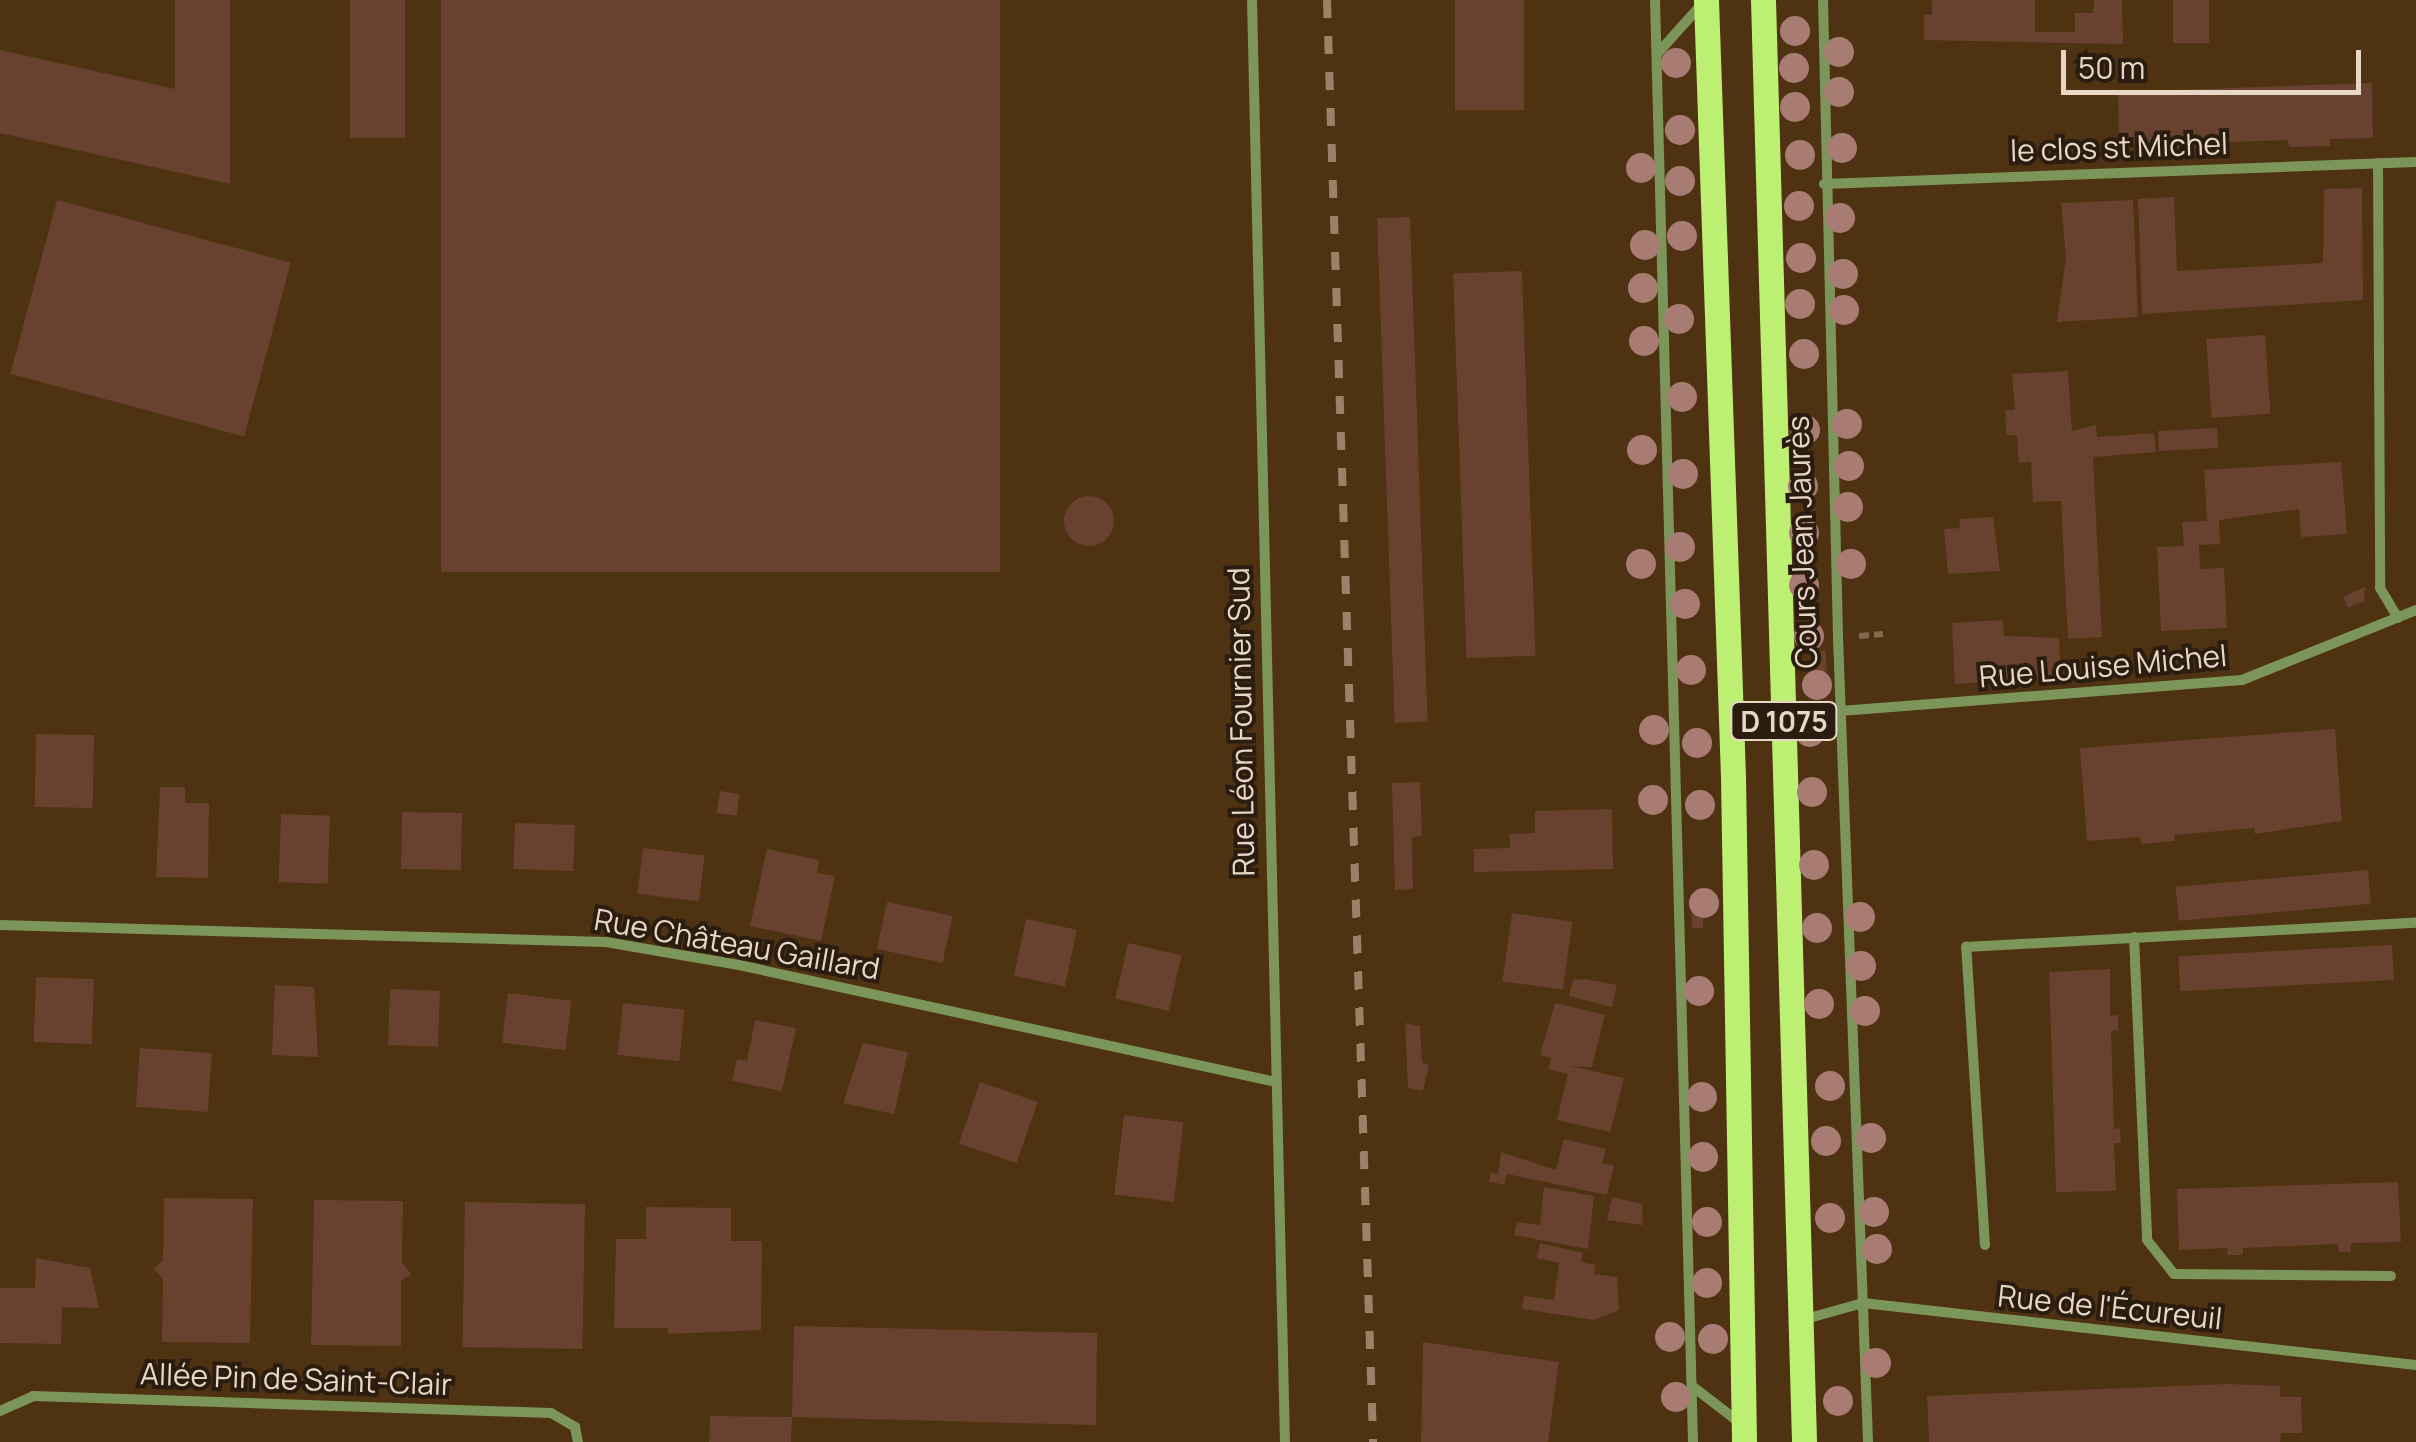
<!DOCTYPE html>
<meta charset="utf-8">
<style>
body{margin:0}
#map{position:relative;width:2416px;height:1442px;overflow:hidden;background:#4e3211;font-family:Manrope,sans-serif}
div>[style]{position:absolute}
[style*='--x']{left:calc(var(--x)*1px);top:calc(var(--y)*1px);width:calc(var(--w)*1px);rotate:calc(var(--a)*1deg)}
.building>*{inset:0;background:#68422e;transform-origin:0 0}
.round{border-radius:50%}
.path>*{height:6px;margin-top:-3px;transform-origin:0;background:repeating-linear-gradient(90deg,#81694d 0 10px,transparent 0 15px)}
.street>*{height:10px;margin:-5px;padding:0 5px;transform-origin:5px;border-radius:5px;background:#7c955a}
.primary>*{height:25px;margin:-12.5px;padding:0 12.5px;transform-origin:12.5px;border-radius:12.5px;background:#bdf072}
.rail>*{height:8px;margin-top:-4px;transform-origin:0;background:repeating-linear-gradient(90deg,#9a8269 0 18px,transparent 0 36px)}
.trees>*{width:30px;height:30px;margin:-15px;border-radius:50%;background:#a87c72}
span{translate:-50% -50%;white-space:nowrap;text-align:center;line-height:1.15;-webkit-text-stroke:8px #2a1d10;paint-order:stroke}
.shield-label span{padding:2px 8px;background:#2a1d10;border:2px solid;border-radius:8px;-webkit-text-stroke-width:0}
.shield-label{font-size:28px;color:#e9d7c6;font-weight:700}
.street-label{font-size:30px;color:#e9d7c6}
.scale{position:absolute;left:2061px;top:50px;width:300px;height:45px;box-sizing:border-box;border:5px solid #e9d7c6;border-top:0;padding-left:12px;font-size:30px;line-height:35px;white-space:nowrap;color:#e9d7c6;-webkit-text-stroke:8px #2a1d10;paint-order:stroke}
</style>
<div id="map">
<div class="building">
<div style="clip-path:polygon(175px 0,230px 0,230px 184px,0 133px,0 50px,175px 89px)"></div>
<div style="left:350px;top:0;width:55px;height:138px"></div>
<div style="left:441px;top:0;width:559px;height:572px"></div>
<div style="left:1455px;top:0;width:69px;height:110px"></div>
<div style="clip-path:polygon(1932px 0,2035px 0,2035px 32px,2075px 32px,2075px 13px,2093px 13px,2094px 0,2122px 0,2123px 44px,1924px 40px,1924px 15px,1932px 15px)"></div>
<div style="left:2173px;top:0;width:36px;height:43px"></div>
<div style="clip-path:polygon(2372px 83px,2373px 138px,2330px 139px,2330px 146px,2289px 147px,2288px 140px,2202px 143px,2202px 149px,2119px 145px,2118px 92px)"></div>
<div style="clip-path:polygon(2362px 188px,2363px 300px,2142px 314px,2138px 199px,2174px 197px,2177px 271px,2323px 263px,2324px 189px)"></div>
<div style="left:57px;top:200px;width:242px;height:180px;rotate:15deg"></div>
<div style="clip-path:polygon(2133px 200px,2138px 317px,2057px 322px,2066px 258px,2061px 203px)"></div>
<div style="left:1410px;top:217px;width:505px;height:33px;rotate:88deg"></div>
<div style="left:1522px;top:271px;width:385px;height:69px;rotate:88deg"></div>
<div style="left:2265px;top:335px;width:79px;height:59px;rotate:86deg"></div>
<div style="clip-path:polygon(2068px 371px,2072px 431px,2096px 425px,2097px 437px,2154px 433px,2156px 452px,2093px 457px,2102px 637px,2068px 639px,2061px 501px,2033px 502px,2031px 462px,2019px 463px,2017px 435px,2006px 435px,2005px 410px,2015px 410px,2012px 374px)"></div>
<div style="left:2217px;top:428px;width:20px;height:59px;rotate:87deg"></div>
<div style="clip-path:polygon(2341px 462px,2347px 534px,2301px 537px,2299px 509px,2219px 520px,2220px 544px,2199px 545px,2200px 569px,2224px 568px,2227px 628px,2161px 631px,2157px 547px,2184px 546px,2182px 522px,2207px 521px,2204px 470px)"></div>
<div class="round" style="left:1064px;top:496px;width:50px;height:50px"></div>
<div style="clip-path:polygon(1993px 517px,2000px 571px,1948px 574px,1944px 529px,1960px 528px,1959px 519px)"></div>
<div style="clip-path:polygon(2365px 587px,2364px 601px,2348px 608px,2343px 597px)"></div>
<div style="clip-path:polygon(2003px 620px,2004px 636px,2059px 638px,2061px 677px,1955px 684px,1952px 623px)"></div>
<div style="left:1826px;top:651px;width:34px;height:14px;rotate:88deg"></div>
<div style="clip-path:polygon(2335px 729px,2342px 821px,2255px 834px,2255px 828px,2174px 835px,2175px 841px,2141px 844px,2140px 837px,2087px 841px,2080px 748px)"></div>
<div style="left:36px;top:734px;width:58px;height:73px;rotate:1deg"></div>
<div style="clip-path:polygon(1420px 782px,1422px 836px,1412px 837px,1413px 889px,1395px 890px,1392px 783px)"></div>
<div style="clip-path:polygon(160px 787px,185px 787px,185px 803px,209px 803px,208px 878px,156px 877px)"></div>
<div style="left:720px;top:791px;width:20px;height:22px;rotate:9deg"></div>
<div style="clip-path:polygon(1612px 809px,1613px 869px,1474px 872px,1474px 849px,1510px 848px,1509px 834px,1535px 833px,1535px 811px)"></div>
<div style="left:402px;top:812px;width:60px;height:57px;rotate:1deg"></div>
<div style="left:281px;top:814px;width:49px;height:68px;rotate:2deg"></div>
<div style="left:515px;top:823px;width:60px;height:46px;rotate:2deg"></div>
<div style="left:643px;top:848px;width:62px;height:46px;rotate:7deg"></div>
<div style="clip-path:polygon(767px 849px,819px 860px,817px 873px,835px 876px,821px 941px,750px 926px)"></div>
<div style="left:2368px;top:870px;width:34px;height:193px;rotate:85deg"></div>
<div style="left:1692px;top:896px;width:11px;height:32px"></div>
<div style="left:887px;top:902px;width:67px;height:48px;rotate:12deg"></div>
<div style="left:1512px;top:913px;width:61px;height:69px;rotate:8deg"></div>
<div style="left:1026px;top:919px;width:52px;height:58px;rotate:12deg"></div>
<div style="left:1128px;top:943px;width:55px;height:57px;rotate:13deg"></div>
<div style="left:2392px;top:945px;width:35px;height:214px;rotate:87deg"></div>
<div style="clip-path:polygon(2110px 969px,2110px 1016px,2118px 1015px,2118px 1030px,2111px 1031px,2114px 1129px,2120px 1128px,2121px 1143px,2114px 1143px,2116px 1191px,2056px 1192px,2049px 972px)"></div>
<div style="left:36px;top:977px;width:58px;height:65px;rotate:2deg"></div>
<div style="clip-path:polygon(1585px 979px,1617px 985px,1612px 1007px,1569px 996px,1573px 980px)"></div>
<div style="clip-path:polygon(275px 985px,314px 987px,318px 1057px,272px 1055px)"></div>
<div style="left:390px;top:989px;width:50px;height:56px;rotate:2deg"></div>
<div style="left:508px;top:993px;width:64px;height:50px;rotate:7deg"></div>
<div style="left:623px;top:1003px;width:62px;height:52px;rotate:6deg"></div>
<div style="clip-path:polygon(1555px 1003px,1605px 1015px,1592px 1067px,1570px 1066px,1624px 1078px,1610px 1132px,1557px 1120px,1568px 1074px,1548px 1069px,1551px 1058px,1540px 1055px)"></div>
<div style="clip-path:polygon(755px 1020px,796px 1028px,782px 1091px,732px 1081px,737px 1059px,747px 1061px)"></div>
<div style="clip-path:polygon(1405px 1023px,1420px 1026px,1422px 1063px,1429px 1065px,1423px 1091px,1408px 1088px)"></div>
<div style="clip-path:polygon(863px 1043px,908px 1052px,894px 1114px,843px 1103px)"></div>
<div style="left:140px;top:1048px;width:72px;height:59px;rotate:4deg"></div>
<div style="left:980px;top:1082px;width:61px;height:65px;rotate:19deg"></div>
<div style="left:1124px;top:1115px;width:60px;height:80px;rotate:7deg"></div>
<div style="clip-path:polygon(1564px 1139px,1606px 1149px,1602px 1163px,1614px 1166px,1607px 1195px,1507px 1174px,1504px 1185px,1489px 1181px,1491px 1173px,1498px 1174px,1501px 1152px,1556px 1170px)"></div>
<div style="clip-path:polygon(2398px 1182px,2401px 1242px,2351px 1243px,2351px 1252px,2339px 1252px,2338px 1244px,2243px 1248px,2243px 1255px,2228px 1255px,2227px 1248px,2179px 1250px,2177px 1189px)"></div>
<div style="clip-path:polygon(1544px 1187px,1594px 1196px,1588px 1249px,1514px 1235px,1517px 1222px,1540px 1225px)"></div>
<div style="clip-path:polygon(1612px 1197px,1642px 1204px,1643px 1225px,1607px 1220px)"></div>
<div style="clip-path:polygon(164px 1198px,253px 1199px,250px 1343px,162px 1342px,163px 1279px,154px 1269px,163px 1260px)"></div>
<div style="clip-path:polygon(314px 1200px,403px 1201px,402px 1263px,411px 1274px,401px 1281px,401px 1346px,311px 1345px)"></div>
<div style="left:465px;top:1202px;width:120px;height:145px;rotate:1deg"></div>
<div style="clip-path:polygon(646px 1207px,731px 1208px,731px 1241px,762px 1241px,761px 1330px,668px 1334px,668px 1328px,614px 1328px,616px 1239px,646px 1239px)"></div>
<div style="clip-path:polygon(1540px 1243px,1583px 1253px,1581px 1262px,1596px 1265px,1594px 1274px,1617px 1277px,1619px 1310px,1594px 1320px,1522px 1309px,1524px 1296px,1554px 1300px,1559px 1263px,1537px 1258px)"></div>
<div style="clip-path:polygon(36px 1258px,90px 1268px,99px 1308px,62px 1307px,61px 1344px,0 1343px,0 1288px,35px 1288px)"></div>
<div style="clip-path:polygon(794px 1326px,1097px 1333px,1096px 1425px,792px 1417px,791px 1442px,709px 1442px,710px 1416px,792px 1417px)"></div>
<div style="clip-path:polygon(1423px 1342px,1559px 1362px,1548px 1442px,1421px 1442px)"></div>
<div style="clip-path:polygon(2228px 1384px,2280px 1386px,2280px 1397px,2301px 1397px,2302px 1433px,2281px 1433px,2280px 1442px,1929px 1442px,1927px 1396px)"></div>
</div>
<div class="path">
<div style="--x:1859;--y:636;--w:24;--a:-5"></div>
</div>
<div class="street">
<div style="--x:1252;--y:0;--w:1442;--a:88.69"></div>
<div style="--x:1655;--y:0;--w:1443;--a:88.49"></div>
<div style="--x:1823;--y:0;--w:638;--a:88.65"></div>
<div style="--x:1838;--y:638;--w:805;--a:87.86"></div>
<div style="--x:1657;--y:54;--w:64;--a:-48.1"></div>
<div style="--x:2378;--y:163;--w:425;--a:89.7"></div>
<div style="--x:2380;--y:588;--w:35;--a:59"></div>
<div style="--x:1824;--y:184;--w:592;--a:-2.13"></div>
<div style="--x:1840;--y:711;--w:403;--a:-4.4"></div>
<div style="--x:2242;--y:680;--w:188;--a:-21.9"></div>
<div style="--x:0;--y:925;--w:606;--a:1.61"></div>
<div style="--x:606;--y:942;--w:135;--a:9.8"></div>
<div style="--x:739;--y:965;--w:550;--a:12.29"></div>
<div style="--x:2134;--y:937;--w:303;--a:87.5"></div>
<div style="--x:2147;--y:1240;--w:43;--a:51.5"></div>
<div style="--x:2174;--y:1274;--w:217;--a:0.5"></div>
<div style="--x:1985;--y:1245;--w:299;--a:-93.6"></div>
<div style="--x:1966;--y:947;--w:451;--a:-3.1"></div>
<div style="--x:1802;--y:1320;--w:63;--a:-15.6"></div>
<div style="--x:1863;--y:1303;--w:556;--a:6.4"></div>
<div style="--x:1692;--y:1386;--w:59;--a:37.5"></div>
<div style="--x:0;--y:1411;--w:36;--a:-24"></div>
<div style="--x:33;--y:1396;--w:518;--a:1.88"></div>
<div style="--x:551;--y:1413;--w:28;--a:30"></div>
<div style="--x:575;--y:1427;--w:15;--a:79"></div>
</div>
<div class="primary">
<div style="--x:1706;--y:0;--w:777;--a:88.01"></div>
<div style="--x:1733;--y:777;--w:665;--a:89.05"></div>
<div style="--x:1763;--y:0;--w:1443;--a:88.37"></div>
</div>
<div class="rail">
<div style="--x:1327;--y:0;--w:1443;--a:88.17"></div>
</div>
<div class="trees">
<div style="left:1795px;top:31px"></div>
<div style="left:1839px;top:52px"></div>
<div style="left:1676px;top:63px"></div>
<div style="left:1794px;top:68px"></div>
<div style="left:1839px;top:92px"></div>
<div style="left:1795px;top:107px"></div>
<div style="left:1680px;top:130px"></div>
<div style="left:1842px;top:148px"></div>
<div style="left:1800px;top:155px"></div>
<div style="left:1641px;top:168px"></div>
<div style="left:1680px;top:181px"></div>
<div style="left:1799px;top:206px"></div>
<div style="left:1840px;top:218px"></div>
<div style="left:1682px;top:236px"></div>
<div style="left:1645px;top:245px"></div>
<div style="left:1801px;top:258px"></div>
<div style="left:1843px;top:274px"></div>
<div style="left:1643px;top:288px"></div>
<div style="left:1800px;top:304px"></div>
<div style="left:1844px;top:310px"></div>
<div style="left:1679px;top:319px"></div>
<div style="left:1644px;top:341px"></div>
<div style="left:1804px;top:354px"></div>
<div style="left:1682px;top:397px"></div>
<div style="left:1847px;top:424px"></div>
<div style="left:1805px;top:430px"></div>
<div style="left:1642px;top:450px"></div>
<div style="left:1849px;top:466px"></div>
<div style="left:1683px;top:474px"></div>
<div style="left:1803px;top:486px"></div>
<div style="left:1848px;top:507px"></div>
<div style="left:1804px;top:533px"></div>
<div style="left:1680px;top:547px"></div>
<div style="left:1641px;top:564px"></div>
<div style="left:1851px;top:564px"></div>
<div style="left:1804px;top:585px"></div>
<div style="left:1685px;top:604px"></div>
<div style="left:1809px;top:636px"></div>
<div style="left:1691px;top:670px"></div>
<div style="left:1817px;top:685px"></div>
<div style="left:1654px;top:730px"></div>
<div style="left:1810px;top:732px"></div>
<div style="left:1697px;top:743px"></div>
<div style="left:1812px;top:792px"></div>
<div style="left:1653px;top:800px"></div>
<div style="left:1700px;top:805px"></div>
<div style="left:1814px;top:865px"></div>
<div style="left:1704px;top:903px"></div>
<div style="left:1860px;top:917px"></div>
<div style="left:1817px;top:928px"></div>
<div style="left:1861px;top:966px"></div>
<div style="left:1699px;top:991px"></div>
<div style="left:1819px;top:1004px"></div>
<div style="left:1865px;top:1011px"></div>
<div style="left:1830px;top:1086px"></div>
<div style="left:1702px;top:1097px"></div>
<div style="left:1871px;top:1138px"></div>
<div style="left:1826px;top:1141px"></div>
<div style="left:1703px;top:1157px"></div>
<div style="left:1874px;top:1212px"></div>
<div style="left:1830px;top:1218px"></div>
<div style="left:1707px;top:1222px"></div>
<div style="left:1877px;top:1249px"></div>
<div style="left:1707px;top:1283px"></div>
<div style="left:1670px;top:1337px"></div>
<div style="left:1713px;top:1339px"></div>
<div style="left:1876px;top:1363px"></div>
<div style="left:1676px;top:1397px"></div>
<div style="left:1838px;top:1401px"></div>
</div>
<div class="shield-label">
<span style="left:1784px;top:721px">D 1075</span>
</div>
<div class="street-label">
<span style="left:2119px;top:147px;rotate:-2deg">le clos st Michel</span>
<span style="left:1802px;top:542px;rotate:-92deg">Cours Jean Jaurès</span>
<span style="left:2103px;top:666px;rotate:-5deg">Rue Louise Michel</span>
<span style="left:1241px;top:722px;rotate:-91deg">Rue Léon Fournier Sud</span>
<span style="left:737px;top:944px;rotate:10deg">Rue Château Gaillard</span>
<span style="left:2110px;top:1307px;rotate:6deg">Rue de l'Écureuil</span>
<span style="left:296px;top:1379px;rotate:2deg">Allée Pin de Saint-Clair</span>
</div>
<div class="scale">50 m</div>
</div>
